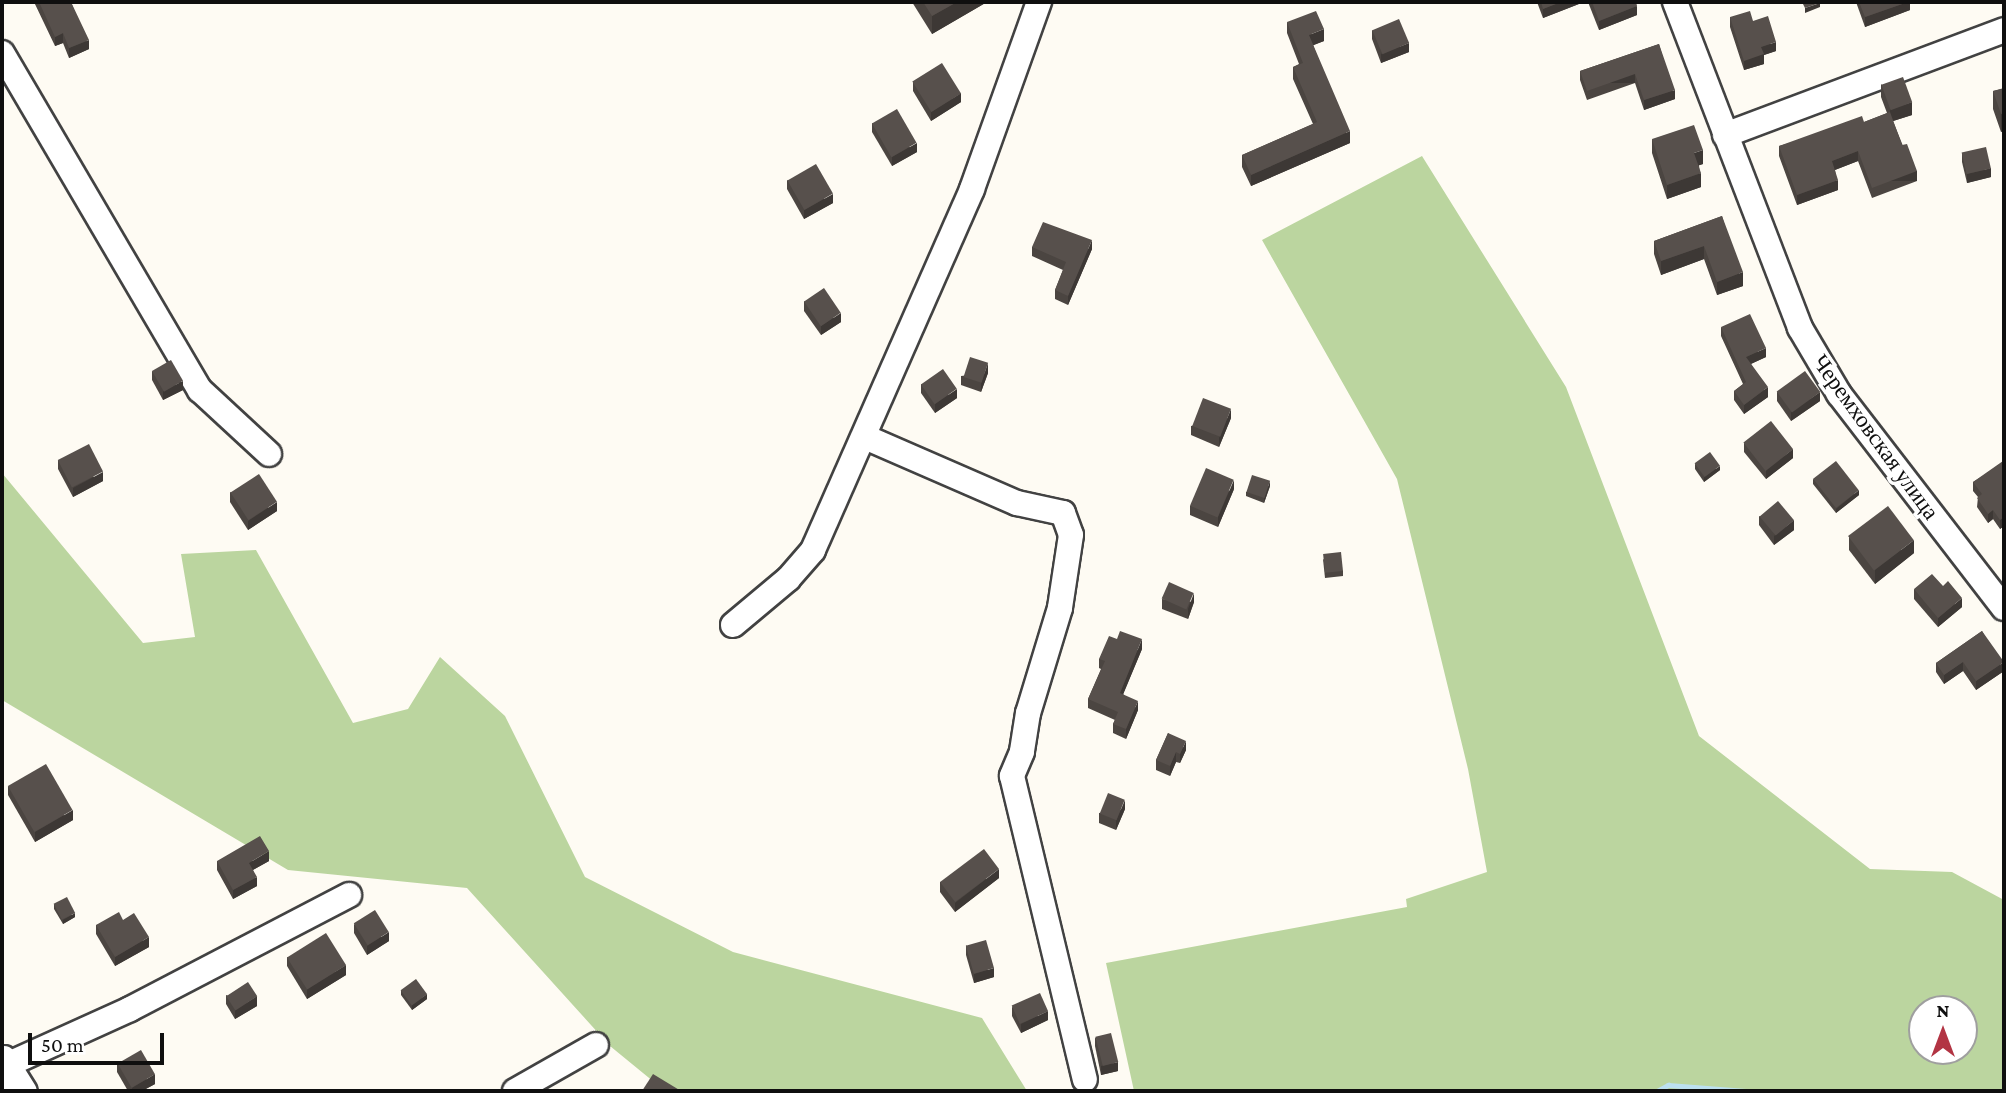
<!DOCTYPE html>
<meta charset="utf-8">
<style>
body{margin:0}
#map{position:relative;width:2006px;height:1093px;overflow:hidden;background:#fefbf3;font-family:"Crimson Pro",serif}
div>[style]{position:absolute}
[style*='--x']{left:calc(var(--x)*1px);top:calc(var(--y)*1px);width:calc(var(--w)*1px);rotate:calc(var(--a)*1deg)}
.forest>*{inset:0;background:#bbd59f}
.stream>*{height:5px;margin:-2.5px;padding:0 2.5px;transform-origin:2.5px;border-radius:2.5px;background:#bce0f0}
.roads{filter:drop-shadow(2px 0 #424242) drop-shadow(-2px 0 #424242) drop-shadow(0 2px #424242) drop-shadow(0 -2px #424242)}
.minor>*{height:24px;margin:-12px;padding:0 12px;transform-origin:12px;border-radius:12px;background:#fff}
.wall>*{inset:0;background:#4b4541}
.shaded-wall>*{inset:0;background:#3d3835;transform-origin:0 0}
.building>*{inset:0;background:#57504c;transform-origin:0 0}
span{translate:-50% -50%;white-space:nowrap;text-align:center;line-height:1.15;-webkit-text-stroke:7px #fff;paint-order:stroke}
.street-label{font-size:23px;color:#0f0f0f}
.frame{position:absolute;inset:0;border:4px solid #0f0f0f;pointer-events:none}
.north{position:absolute;left:1908px;top:995px;width:70px;height:70px;box-sizing:border-box;background:#fff;border:2px solid #9f9f9f;border-radius:50%;rotate:0deg;font-size:19px;font-weight:700;line-height:28px;text-align:center;color:#0f0f0f}
.north::after{content:'';display:block;margin:auto;width:24px;height:32px;background:#b23443;clip-path:polygon(50% 0,100% 100%,50% 72%,0 100%)}
.scale{position:absolute;left:28px;top:1033px;width:136px;height:32px;box-sizing:border-box;border:4px solid #0f0f0f;border-top:0;padding-left:9px;font-size:21px;line-height:24px;white-space:nowrap;color:#0f0f0f;-webkit-text-stroke:5px #fff;paint-order:stroke}
</style>
<div id="map">
<div class="forest">
<div style="clip-path:polygon(evenodd,1422px 156px,1566px 387px,1699px 736px,1870px 869px,1952px 872px,2004px 900px,2004px 1091px,1134px 1091px,1106px 963px,1407px 907px,1406px 899px,1487px 872px,1468px 769px,1397px 479px,1262px 240px,1422px 156px,1922px 1009px,1964px 1009px,1964px 1051px,1922px 1051px,1922px 1009px)"></div>
<div style="clip-path:polygon(2px 473px,143px 643px,195px 637px,181px 554px,256px 550px,353px 723px,408px 709px,440px 657px,505px 716px,585px 877px,733px 952px,982px 1018px,1027px 1091px,665px 1091px,610px 1046px,467px 888px,288px 870px,2px 700px)"></div>
</div>
<div class="stream">
<div style="--x:1657;--y:1091;--w:13;--a:-29"></div>
<div style="--x:1668;--y:1085;--w:78;--a:4.4"></div>
</div>
<div class="roads">
<div class="minor">
<div style="--x:1675;--y:2;--w:349;--a:69"></div>
<div style="--x:1800;--y:328;--w:77;--a:59.4"></div>
<div style="--x:1839;--y:394;--w:270;--a:52.4"></div>
<div style="--x:2;--y:53;--w:391;--a:59.6"></div>
<div style="--x:200;--y:390;--w:94;--a:42.8"></div>
<div style="--x:1725;--y:135;--w:298;--a:-20.6"></div>
<div style="--x:865;--y:437;--w:166;--a:23.5"></div>
<div style="--x:1017;--y:503;--w:47;--a:12.3"></div>
<div style="--x:1063;--y:513;--w:23;--a:70"></div>
<div style="--x:1071;--y:535;--w:74;--a:98.6"></div>
<div style="--x:1060;--y:608;--w:110;--a:106.9"></div>
<div style="--x:1028;--y:713;--w:39;--a:99"></div>
<div style="--x:1022;--y:752;--w:26;--a:113"></div>
<div style="--x:1012;--y:776;--w:312;--a:76.5"></div>
<div style="--x:733;--y:625;--w:72;--a:-39.9"></div>
<div style="--x:788;--y:579;--w:38;--a:-49"></div>
<div style="--x:813;--y:550;--w:394;--a:-66.2"></div>
<div style="--x:972;--y:189;--w:199;--a:-70.3"></div>
<div style="--x:4;--y:1058;--w:39;--a:58"></div>
<div style="--x:2;--y:1091;--w:28;--a:-75"></div>
<div style="--x:9;--y:1064;--w:133;--a:-24.4"></div>
<div style="--x:130;--y:1009;--w:247;--a:-27.5"></div>
<div style="--x:515;--y:1091;--w:93;--a:-29.6"></div>
</div>
</div>
<div class="wall">
<div style="clip-path:polygon(34px 2px,71px 2px,89px 49px,69px 58px,63px 43px,55px 46px)"></div>
<div style="clip-path:polygon(912px 2px,987px 2px,932px 34px)"></div>
<div style="clip-path:polygon(1537px 2px,1584px 2px,1543px 18px)"></div>
<div style="clip-path:polygon(1588px 2px,1636px 2px,1637px 15px,1599px 30px)"></div>
<div style="clip-path:polygon(1856px 2px,1910px 2px,1910px 10px,1865px 27px)"></div>
<div style="clip-path:polygon(1730px 17px,1753px 21px,1776px 51px,1764px 55px,1764px 64px,1744px 70px,1730px 27px)"></div>
<div style="clip-path:polygon(1287px 22px,1324px 41px,1313px 45px,1350px 143px,1251px 186px,1242px 167px,1242px 155px,1313px 124px,1293px 79px,1293px 67px,1299px 64px,1287px 33px)"></div>
<div style="clip-path:polygon(1372px 30px,1409px 52px,1381px 63px,1372px 39px)"></div>
<div style="clip-path:polygon(1659px 44px,1675px 99px,1644px 110px,1635px 83px,1587px 100px,1580px 80px,1580px 71px)"></div>
<div style="clip-path:polygon(2004px 70px,2004px 130px,2001px 132px,1993px 109px,1993px 91px,2002px 89px,2002px 71px)"></div>
<div style="clip-path:polygon(913px 82px,961px 102px,931px 121px,913px 91px)"></div>
<div style="clip-path:polygon(1881px 84px,1912px 115px,1893px 121px,1917px 181px,1872px 198px,1858px 161px,1835px 170px,1838px 190px,1797px 205px,1779px 156px,1779px 146px,1864px 122px,1887px 113px,1881px 97px)"></div>
<div style="clip-path:polygon(872px 123px,917px 152px,892px 166px,872px 132px)"></div>
<div style="clip-path:polygon(1652px 139px,1703px 164px,1699px 165px,1701px 187px,1667px 199px,1652px 153px)"></div>
<div style="clip-path:polygon(1962px 153px,1991px 177px,1967px 183px,1962px 162px)"></div>
<div style="clip-path:polygon(787px 180px,833px 203px,804px 219px,787px 189px)"></div>
<div style="clip-path:polygon(1722px 216px,1743px 286px,1717px 295px,1704px 259px,1661px 275px,1654px 254px,1654px 241px)"></div>
<div style="clip-path:polygon(1032px 247px,1092px 249px,1068px 305px,1055px 299px,1055px 290px,1063px 270px,1032px 256px)"></div>
<div style="clip-path:polygon(804px 301px,841px 322px,821px 335px,804px 311px)"></div>
<div style="clip-path:polygon(1721px 327px,1766px 357px,1751px 364px,1768px 397px,1744px 414px,1734px 400px,1734px 391px,1743px 384px,1721px 336px)"></div>
<div style="clip-path:polygon(152px 371px,183px 390px,163px 400px,152px 380px)"></div>
<div style="clip-path:polygon(988px 373px,981px 392px,961px 385px,961px 376px)"></div>
<div style="clip-path:polygon(921px 384px,957px 398px,935px 413px,921px 393px)"></div>
<div style="clip-path:polygon(1777px 392px,1820px 401px,1791px 421px,1777px 401px)"></div>
<div style="clip-path:polygon(1231px 418px,1219px 447px,1191px 435px,1191px 426px)"></div>
<div style="clip-path:polygon(1744px 443px,1793px 458px,1766px 479px,1744px 452px)"></div>
<div style="clip-path:polygon(58px 460px,103px 481px,73px 497px,58px 469px)"></div>
<div style="clip-path:polygon(2004px 463px,2004px 526px,2000px 529px,1993px 519px,1988px 523px,1977px 507px,1978px 497px,1973px 491px,1973px 482px)"></div>
<div style="clip-path:polygon(1695px 464px,1720px 470px,1704px 482px,1695px 469px)"></div>
<div style="clip-path:polygon(1813px 479px,1859px 495px,1836px 513px,1813px 484px)"></div>
<div style="clip-path:polygon(1270px 486px,1264px 503px,1246px 496px,1246px 492px)"></div>
<div style="clip-path:polygon(1234px 489px,1218px 527px,1190px 515px,1190px 506px)"></div>
<div style="clip-path:polygon(230px 492px,277px 511px,248px 530px,230px 502px)"></div>
<div style="clip-path:polygon(1759px 516px,1794px 530px,1774px 545px,1759px 525px)"></div>
<div style="clip-path:polygon(1849px 537px,1914px 553px,1875px 584px,1849px 550px)"></div>
<div style="clip-path:polygon(1323px 559px,1343px 571px,1343px 576px,1325px 578px)"></div>
<div style="clip-path:polygon(1914px 589px,1962px 607px,1938px 627px,1914px 599px)"></div>
<div style="clip-path:polygon(1162px 599px,1194px 602px,1188px 619px,1162px 609px)"></div>
<div style="clip-path:polygon(1982px 631px,2004px 671px,1976px 690px,1963px 671px,1944px 684px,1936px 672px,1936px 663px)"></div>
<div style="clip-path:polygon(1142px 649px,1123px 694px,1138px 710px,1126px 739px,1113px 733px,1113px 724px,1115px 720px,1088px 708px,1088px 699px,1101px 669px,1099px 668px,1099px 659px)"></div>
<div style="clip-path:polygon(1168px 733px,1186px 750px,1180px 763px,1176px 762px,1170px 776px,1156px 770px,1156px 760px)"></div>
<div style="clip-path:polygon(8px 786px,73px 820px,35px 842px,8px 795px)"></div>
<div style="clip-path:polygon(1125px 809px,1116px 830px,1099px 823px,1099px 813px)"></div>
<div style="clip-path:polygon(217px 861px,269px 861px,253px 870px,257px 886px,233px 899px,217px 870px)"></div>
<div style="clip-path:polygon(999px 878px,955px 912px,940px 892px,940px 882px)"></div>
<div style="clip-path:polygon(54px 904px,75px 917px,63px 924px,54px 909px)"></div>
<div style="clip-path:polygon(123px 920px,149px 947px,115px 966px,96px 934px,96px 925px)"></div>
<div style="clip-path:polygon(354px 924px,389px 941px,367px 955px,354px 933px)"></div>
<div style="clip-path:polygon(966px 945px,994px 977px,974px 983px,966px 955px)"></div>
<div style="clip-path:polygon(287px 957px,346px 975px,307px 999px,287px 966px)"></div>
<div style="clip-path:polygon(401px 990px,427px 999px,412px 1010px,401px 995px)"></div>
<div style="clip-path:polygon(226px 995px,257px 1006px,235px 1019px,226px 1004px)"></div>
<div style="clip-path:polygon(1012px 1007px,1048px 1020px,1021px 1033px,1012px 1016px)"></div>
<div style="clip-path:polygon(1095px 1037px,1118px 1071px,1101px 1075px,1095px 1046px)"></div>
<div style="clip-path:polygon(117px 1063px,155px 1084px,142px 1091px,128px 1091px,117px 1072px)"></div>
</div>
<div class="shaded-wall">
<div style="clip-path:polygon(957px 2px,987px 2px,932px 34px,932px 16px)"></div>
<div style="clip-path:polygon(1561px 2px,1584px 2px,1543px 18px,1543px 9px)"></div>
<div style="clip-path:polygon(1908px 2px,1910px 2px,1910px 10px,1865px 27px,1865px 17px)"></div>
<div style="clip-path:polygon(1820px 3px,1820px 7px,1805px 13px,1805px 8px)"></div>
<div style="clip-path:polygon(1637px 6px,1637px 15px,1599px 30px,1599px 21px)"></div>
<div style="clip-path:polygon(1324px 29px,1324px 41px,1309px 47px,1309px 35px)"></div>
<div style="clip-path:polygon(63px 33px,63px 43px,55px 46px,55px 37px)"></div>
<div style="clip-path:polygon(89px 40px,89px 49px,69px 58px,69px 48px)"></div>
<div style="clip-path:polygon(1776px 42px,1776px 51px,1764px 55px,1764px 64px,1744px 70px,1744px 61px,1761px 47px)"></div>
<div style="clip-path:polygon(1409px 43px,1409px 52px,1381px 63px,1381px 54px)"></div>
<div style="left:1635px;top:74px;width:9px;height:51px;rotate:90deg"></div>
<div style="clip-path:polygon(1675px 90px,1675px 99px,1644px 110px,1644px 100px)"></div>
<div style="clip-path:polygon(961px 93px,961px 102px,931px 121px,931px 112px)"></div>
<div style="clip-path:polygon(1912px 102px,1912px 115px,1890px 122px,1890px 109px)"></div>
<div style="clip-path:polygon(2004px 113px,2004px 130px,2001px 132px,2001px 114px)"></div>
<div style="clip-path:polygon(1350px 131px,1350px 143px,1251px 186px,1251px 175px)"></div>
<div style="clip-path:polygon(917px 143px,917px 152px,892px 166px,892px 157px)"></div>
<div style="clip-path:polygon(1703px 150px,1703px 164px,1694px 167px,1694px 153px)"></div>
<div style="clip-path:polygon(1858px 151px,1858px 161px,1832px 171px,1832px 161px)"></div>
<div style="clip-path:polygon(1991px 168px,1991px 177px,1967px 183px,1967px 174px)"></div>
<div style="left:1917px;top:171px;width:10px;height:48px;rotate:90deg"></div>
<div style="clip-path:polygon(1701px 173px,1701px 187px,1667px 199px,1667px 185px)"></div>
<div style="clip-path:polygon(1838px 180px,1838px 190px,1797px 205px,1797px 195px)"></div>
<div style="clip-path:polygon(833px 194px,833px 203px,804px 219px,804px 210px)"></div>
<div style="clip-path:polygon(1092px 240px,1092px 249px,1068px 305px,1068px 296px)"></div>
<div style="clip-path:polygon(1704px 246px,1704px 259px,1661px 275px,1661px 261px)"></div>
<div style="clip-path:polygon(1743px 272px,1743px 286px,1717px 295px,1717px 282px)"></div>
<div style="clip-path:polygon(841px 313px,841px 322px,821px 335px,821px 326px)"></div>
<div style="clip-path:polygon(1766px 348px,1766px 357px,1746px 366px,1746px 357px)"></div>
<div style="clip-path:polygon(988px 363px,988px 373px,981px 392px,981px 383px)"></div>
<div style="clip-path:polygon(183px 381px,183px 390px,163px 400px,163px 391px)"></div>
<div style="clip-path:polygon(1768px 387px,1768px 397px,1744px 414px,1744px 405px)"></div>
<div style="clip-path:polygon(957px 389px,957px 398px,935px 413px,935px 404px)"></div>
<div style="clip-path:polygon(1820px 392px,1820px 401px,1791px 421px,1791px 412px)"></div>
<div style="clip-path:polygon(1231px 409px,1231px 418px,1219px 447px,1219px 438px)"></div>
<div style="clip-path:polygon(1793px 449px,1793px 458px,1766px 479px,1766px 470px)"></div>
<div style="clip-path:polygon(1720px 466px,1720px 470px,1704px 482px,1704px 477px)"></div>
<div style="clip-path:polygon(103px 472px,103px 481px,73px 497px,73px 488px)"></div>
<div style="clip-path:polygon(1234px 480px,1234px 489px,1218px 527px,1218px 517px)"></div>
<div style="clip-path:polygon(1270px 481px,1270px 486px,1264px 503px,1264px 498px)"></div>
<div style="clip-path:polygon(1859px 490px,1859px 495px,1836px 513px,1836px 509px)"></div>
<div style="clip-path:polygon(277px 502px,277px 511px,248px 530px,248px 521px)"></div>
<div style="clip-path:polygon(1993px 510px,1993px 519px,1988px 523px,1988px 514px)"></div>
<div style="clip-path:polygon(2004px 517px,2004px 526px,2000px 529px,2000px 520px)"></div>
<div style="clip-path:polygon(1794px 520px,1794px 530px,1774px 545px,1774px 536px)"></div>
<div style="clip-path:polygon(1914px 540px,1914px 553px,1875px 584px,1875px 570px)"></div>
<div style="clip-path:polygon(1194px 593px,1194px 602px,1188px 619px,1188px 609px)"></div>
<div style="clip-path:polygon(1962px 598px,1962px 607px,1938px 627px,1938px 618px)"></div>
<div style="clip-path:polygon(1142px 639px,1142px 649px,1120px 702px,1120px 693px)"></div>
<div style="clip-path:polygon(1963px 662px,1963px 671px,1944px 684px,1944px 675px)"></div>
<div style="clip-path:polygon(2004px 662px,2004px 671px,1976px 690px,1976px 681px)"></div>
<div style="clip-path:polygon(1138px 701px,1138px 710px,1126px 739px,1126px 729px)"></div>
<div style="clip-path:polygon(1186px 741px,1186px 750px,1180px 763px,1180px 754px)"></div>
<div style="clip-path:polygon(1176px 752px,1176px 762px,1170px 776px,1170px 766px)"></div>
<div style="clip-path:polygon(1125px 800px,1125px 809px,1116px 830px,1116px 821px)"></div>
<div style="clip-path:polygon(73px 810px,73px 820px,35px 842px,35px 832px)"></div>
<div style="clip-path:polygon(269px 851px,269px 861px,249px 872px,249px 863px)"></div>
<div style="clip-path:polygon(999px 869px,999px 878px,955px 912px,955px 903px)"></div>
<div style="clip-path:polygon(257px 877px,257px 886px,233px 899px,233px 890px)"></div>
<div style="clip-path:polygon(75px 913px,75px 917px,63px 924px,63px 920px)"></div>
<div style="clip-path:polygon(389px 932px,389px 941px,367px 955px,367px 946px)"></div>
<div style="clip-path:polygon(149px 937px,149px 947px,115px 966px,115px 957px)"></div>
<div style="clip-path:polygon(346px 965px,346px 975px,307px 999px,307px 989px)"></div>
<div style="clip-path:polygon(994px 968px,994px 977px,974px 983px,974px 974px)"></div>
<div style="clip-path:polygon(427px 994px,427px 999px,412px 1010px,412px 1005px)"></div>
<div style="clip-path:polygon(257px 996px,257px 1006px,235px 1019px,235px 1010px)"></div>
<div style="clip-path:polygon(1048px 1011px,1048px 1020px,1021px 1033px,1021px 1024px)"></div>
<div style="clip-path:polygon(1118px 1062px,1118px 1071px,1101px 1075px,1101px 1066px)"></div>
<div style="clip-path:polygon(155px 1074px,155px 1084px,142px 1091px,132px 1091px,132px 1088px)"></div>
</div>
<div class="building">
<div style="clip-path:polygon(39px 2px,71px 2px,89px 40px,69px 48px,63px 33px,55px 37px)"></div>
<div style="clip-path:polygon(923px 2px,957px 2px,932px 16px)"></div>
<div style="clip-path:polygon(1541px 2px,1561px 2px,1543px 9px)"></div>
<div style="clip-path:polygon(1592px 2px,1636px 2px,1637px 6px,1599px 21px)"></div>
<div style="clip-path:polygon(1802px 2px,1819px 2px,1820px 3px,1805px 8px)"></div>
<div style="clip-path:polygon(1859px 2px,1908px 2px,1865px 17px)"></div>
<div style="clip-path:polygon(1316px 11px,1324px 29px,1309px 35px,1350px 131px,1251px 175px,1242px 155px,1317px 122px,1293px 67px,1303px 63px,1287px 22px)"></div>
<div style="clip-path:polygon(1750px 11px,1753px 21px,1768px 16px,1776px 42px,1761px 47px,1764px 54px,1744px 61px,1730px 17px)"></div>
<div style="left:1399px;top:19px;width:26px;height:29px;rotate:67deg"></div>
<div style="clip-path:polygon(1659px 44px,1675px 90px,1644px 100px,1635px 74px,1587px 91px,1580px 71px)"></div>
<div style="left:942px;top:63px;width:36px;height:35px;rotate:58deg"></div>
<div style="left:1903px;top:77px;width:27px;height:23px;rotate:70deg"></div>
<div style="clip-path:polygon(2004px 88px,2004px 113px,2001px 114px,1993px 91px)"></div>
<div style="left:897px;top:109px;width:39px;height:29px;rotate:60deg"></div>
<div style="clip-path:polygon(1890px 112px,1902px 145px,1907px 144px,1917px 171px,1872px 188px,1858px 151px,1832px 161px,1838px 180px,1797px 195px,1779px 146px,1862px 116px,1864px 122px)"></div>
<div style="clip-path:polygon(1694px 125px,1703px 150px,1694px 153px,1701px 173px,1667px 185px,1652px 139px)"></div>
<div style="left:1986px;top:147px;width:22px;height:25px;rotate:77deg"></div>
<div style="left:816px;top:164px;width:34px;height:33px;rotate:60deg"></div>
<div style="clip-path:polygon(1722px 216px,1743px 272px,1717px 282px,1704px 246px,1661px 261px,1654px 241px)"></div>
<div style="clip-path:polygon(1043px 222px,1092px 240px,1068px 296px,1055px 290px,1066px 262px,1032px 247px)"></div>
<div style="left:824px;top:288px;width:30px;height:24px;rotate:56deg"></div>
<div style="clip-path:polygon(1750px 314px,1766px 348px,1746px 357px,1768px 387px,1744px 405px,1734px 391px,1746px 382px,1721px 327px)"></div>
<div style="left:970px;top:357px;width:19px;height:21px;rotate:18deg"></div>
<div style="left:171px;top:360px;width:24px;height:22px;rotate:60deg"></div>
<div style="left:943px;top:369px;width:24px;height:27px;rotate:55deg"></div>
<div style="left:1805px;top:371px;width:26px;height:35px;rotate:54deg"></div>
<div style="left:1203px;top:398px;width:30px;height:30px;rotate:21deg"></div>
<div style="left:1771px;top:421px;width:36px;height:35px;rotate:52deg"></div>
<div style="left:89px;top:444px;width:31px;height:35px;rotate:63deg"></div>
<div style="left:1710px;top:452px;width:17px;height:19px;rotate:54deg"></div>
<div style="left:1836px;top:461px;width:37px;height:29px;rotate:52deg"></div>
<div style="clip-path:polygon(2003px 461px,2004px 463px,2004px 517px,2000px 520px,1993px 510px,1988px 514px,1977px 498px,1982px 494px,1973px 482px)"></div>
<div style="left:1206px;top:468px;width:30px;height:41px;rotate:23deg"></div>
<div style="left:259px;top:474px;width:33px;height:34px;rotate:57deg"></div>
<div style="left:1252px;top:475px;width:19px;height:18px;rotate:18deg"></div>
<div style="left:1778px;top:501px;width:25px;height:24px;rotate:50deg"></div>
<div style="left:1888px;top:506px;width:43px;height:50px;rotate:53deg"></div>
<div style="left:1341px;top:552px;width:19px;height:18px;rotate:84deg"></div>
<div style="clip-path:polygon(1932px 574px,1943px 586px,1948px 581px,1962px 598px,1938px 618px,1914px 589px)"></div>
<div style="left:1169px;top:582px;width:27px;height:18px;rotate:24deg"></div>
<div style="clip-path:polygon(1120px 631px,1142px 639px,1120px 693px,1138px 701px,1126px 729px,1113px 724px,1118px 712px,1088px 699px,1105px 661px,1099px 659px,1109px 636px,1117px 639px)"></div>
<div style="clip-path:polygon(1982px 631px,2004px 662px,1976px 681px,1963px 662px,1944px 675px,1936px 663px)"></div>
<div style="clip-path:polygon(1168px 733px,1186px 741px,1180px 754px,1176px 752px,1170px 766px,1156px 760px)"></div>
<div style="left:46px;top:764px;width:53px;height:44px;rotate:60deg"></div>
<div style="left:1108px;top:793px;width:18px;height:22px;rotate:22deg"></div>
<div style="clip-path:polygon(260px 836px,269px 851px,249px 863px,257px 877px,233px 890px,217px 861px)"></div>
<div style="left:984px;top:849px;width:25px;height:55px;rotate:53deg"></div>
<div style="left:67px;top:897px;width:18px;height:15px;rotate:63deg"></div>
<div style="left:375px;top:910px;width:26px;height:25px;rotate:58deg"></div>
<div style="clip-path:polygon(119px 912px,123px 920px,134px 913px,149px 937px,115px 957px,96px 925px)"></div>
<div style="left:326px;top:933px;width:38px;height:46px;rotate:58deg"></div>
<div style="left:986px;top:940px;width:29px;height:21px;rotate:74deg"></div>
<div style="left:416px;top:979px;width:19px;height:19px;rotate:54deg"></div>
<div style="left:248px;top:982px;width:17px;height:26px;rotate:57deg"></div>
<div style="left:1040px;top:993px;width:20px;height:31px;rotate:66deg"></div>
<div style="left:1111px;top:1033px;width:30px;height:16px;rotate:76deg"></div>
<div style="left:141px;top:1050px;width:28px;height:27px;rotate:60deg"></div>
<div style="clip-path:polygon(653px 1074px,681px 1091px,642px 1091px)"></div>
</div>
<div class="street-label">
<span style="left:1876px;top:437px;rotate:54deg">Черемховская улица</span>
</div>
<div class="frame"></div>
<div class="north">N</div>
<div class="scale">50 m</div>
</div>
